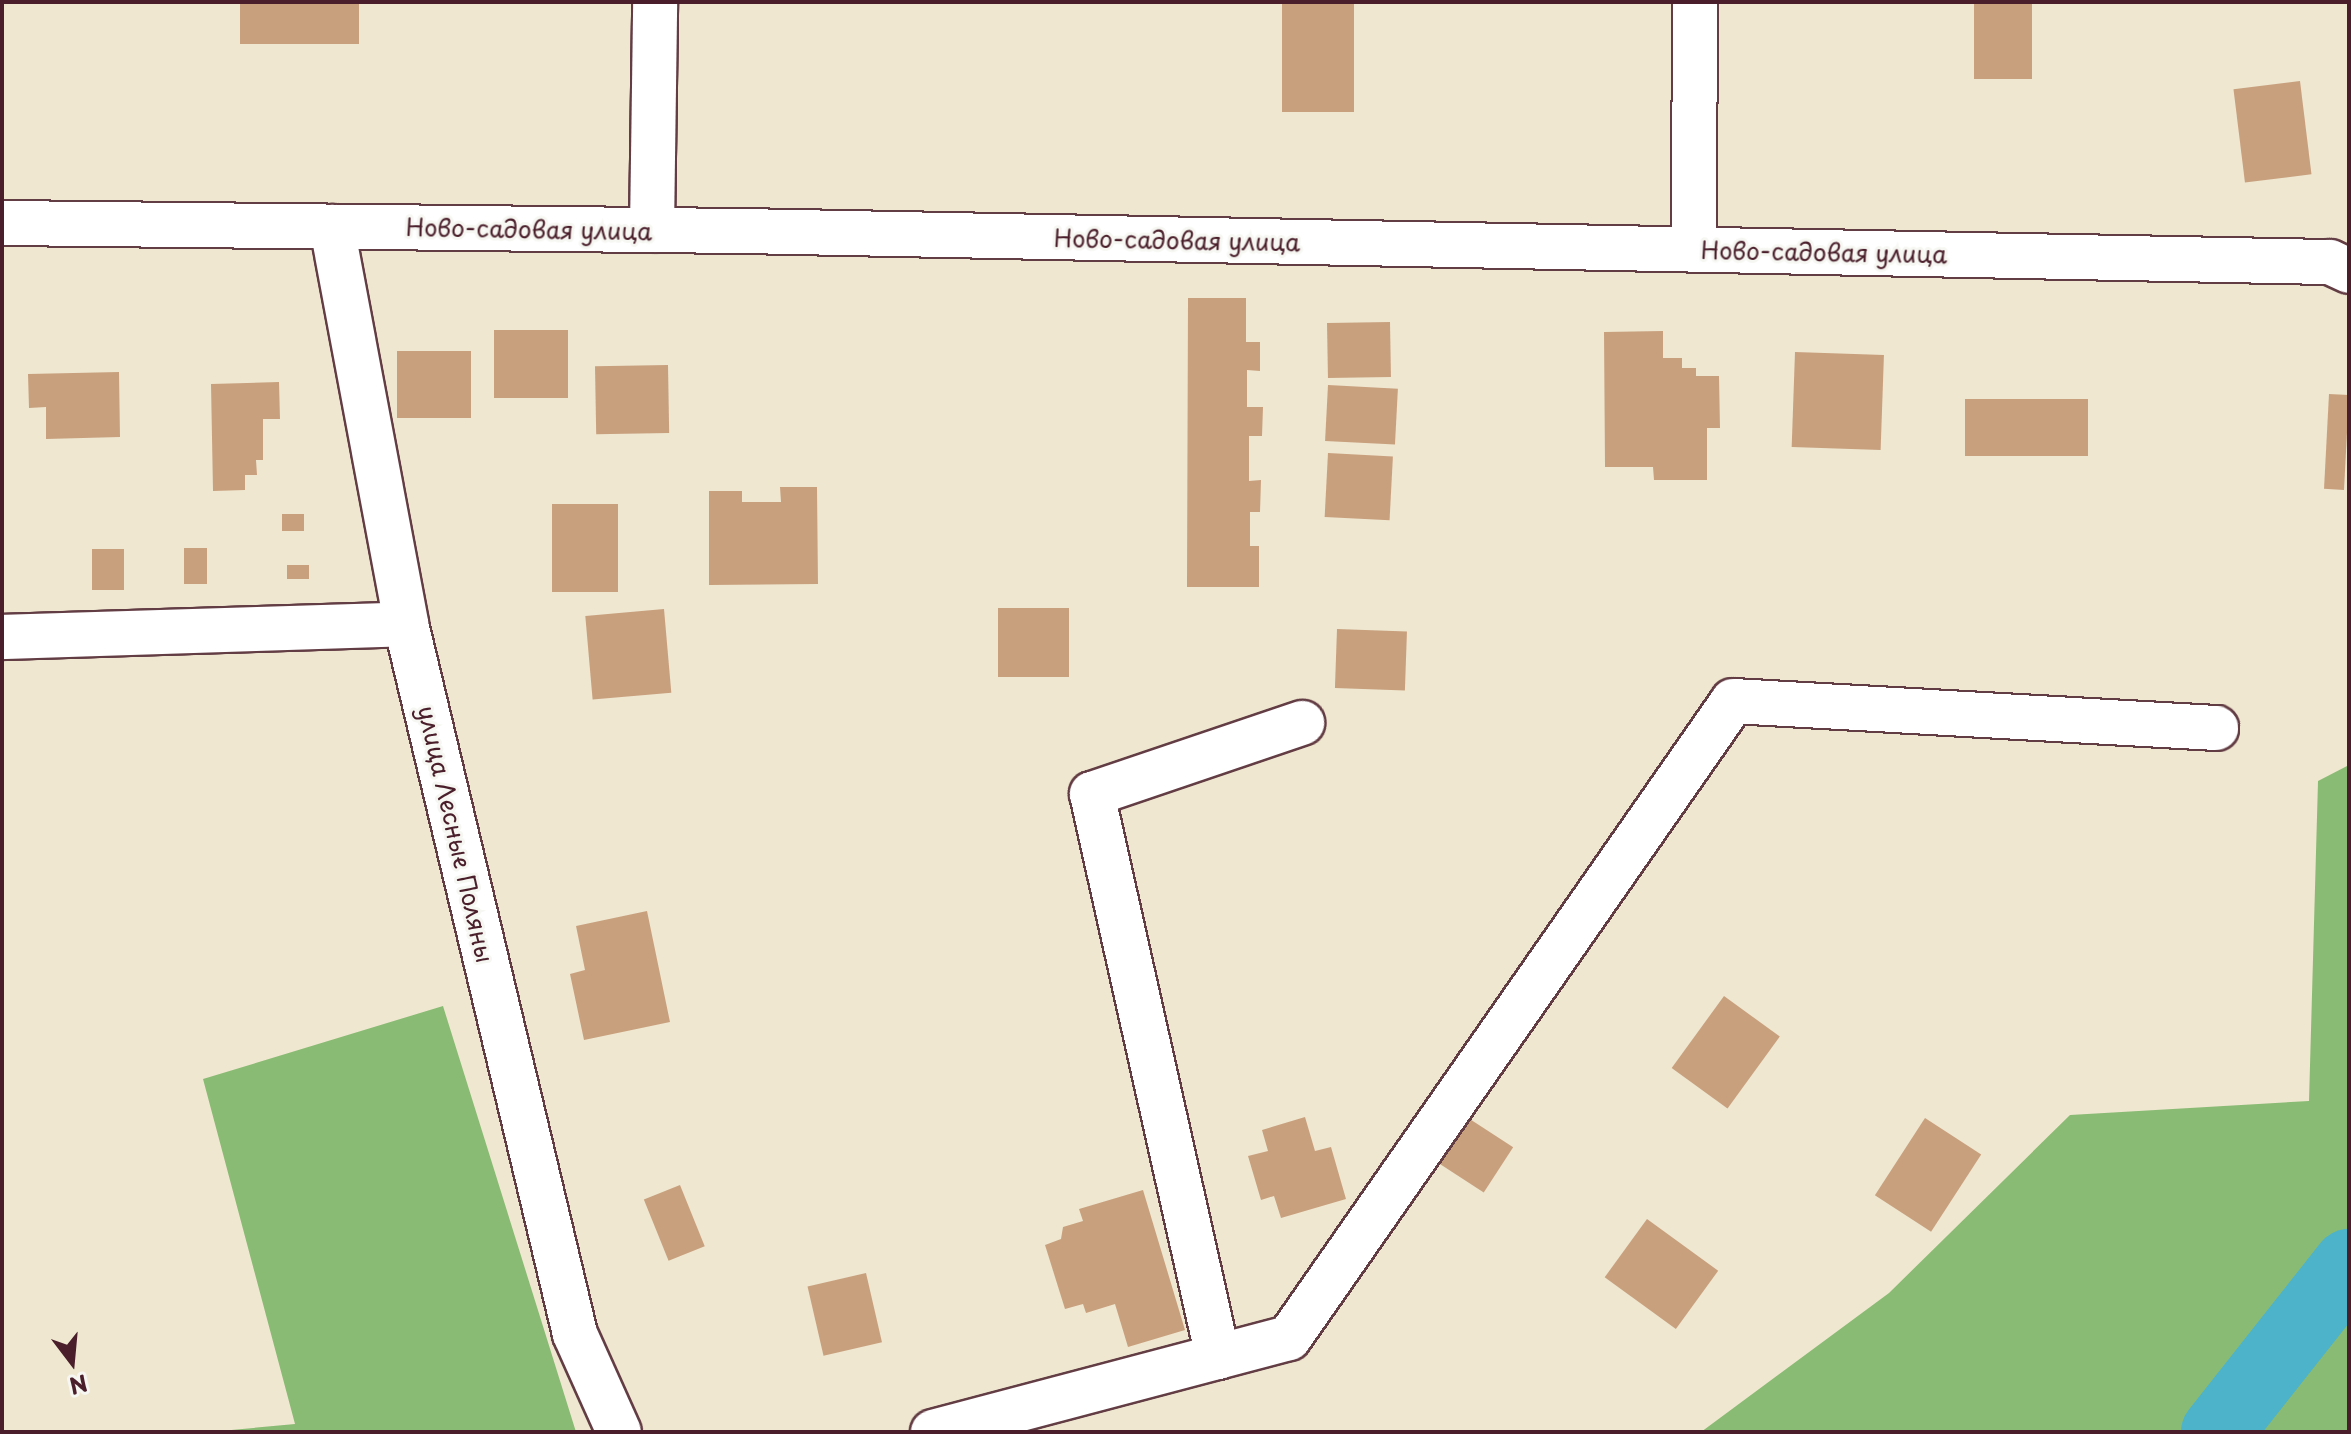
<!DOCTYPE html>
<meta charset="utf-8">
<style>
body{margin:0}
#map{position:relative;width:2351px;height:1434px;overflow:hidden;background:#efe7d0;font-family:"Playpen Sans",sans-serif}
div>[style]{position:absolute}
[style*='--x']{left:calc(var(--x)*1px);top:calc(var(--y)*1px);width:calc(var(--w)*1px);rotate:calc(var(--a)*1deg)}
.forest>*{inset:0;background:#8abb74}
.river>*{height:72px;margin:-36px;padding:0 36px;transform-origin:36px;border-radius:36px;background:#4cb3ca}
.building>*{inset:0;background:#c8a07e;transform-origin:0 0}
.roads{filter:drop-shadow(2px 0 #633d44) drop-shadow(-2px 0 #633d44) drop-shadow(0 2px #633d44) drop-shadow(0 -2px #633d44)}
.minor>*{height:44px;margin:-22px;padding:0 22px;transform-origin:22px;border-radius:22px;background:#fff}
span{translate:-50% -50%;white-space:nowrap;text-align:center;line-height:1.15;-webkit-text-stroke:6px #f6f6f2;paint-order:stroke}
.street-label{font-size:24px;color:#4a1f2b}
.frame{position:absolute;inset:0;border:4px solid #4a1f2b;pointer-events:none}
.north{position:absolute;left:32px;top:1322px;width:80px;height:80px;-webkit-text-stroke:6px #f6f6f2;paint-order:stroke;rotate:164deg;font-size:22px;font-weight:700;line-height:32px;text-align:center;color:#4a1f2b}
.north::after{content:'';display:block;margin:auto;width:28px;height:36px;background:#4a1f2b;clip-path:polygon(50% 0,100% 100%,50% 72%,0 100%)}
</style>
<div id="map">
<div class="forest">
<div style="clip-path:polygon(2349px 765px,2349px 1432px,1701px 1432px,1889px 1293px,2070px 1115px,2309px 1101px,2318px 781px)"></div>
<div style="clip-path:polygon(443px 1006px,576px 1432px,209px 1432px,295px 1424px,203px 1079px)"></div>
</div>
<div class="river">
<div style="--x:2217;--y:1432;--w:213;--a:-51.7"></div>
</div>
<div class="building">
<div style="left:240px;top:2px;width:119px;height:42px"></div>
<div style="left:1282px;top:2px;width:72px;height:110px"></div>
<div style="left:1974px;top:2px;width:58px;height:77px"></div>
<div style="left:2300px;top:81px;width:94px;height:67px;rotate:83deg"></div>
<div style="clip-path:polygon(1188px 298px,1246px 298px,1246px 342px,1260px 342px,1260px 371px,1247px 370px,1247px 407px,1263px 407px,1262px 436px,1249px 436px,1249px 481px,1261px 480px,1260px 512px,1250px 512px,1250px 546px,1259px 546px,1259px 587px,1187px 587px)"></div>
<div style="left:1390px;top:322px;width:55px;height:63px;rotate:89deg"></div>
<div style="left:568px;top:330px;width:68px;height:74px;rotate:90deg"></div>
<div style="clip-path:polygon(1663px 331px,1663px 358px,1682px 358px,1682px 368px,1696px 368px,1696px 376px,1719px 376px,1720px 428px,1707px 428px,1707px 480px,1654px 480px,1653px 467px,1605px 467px,1604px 332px)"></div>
<div style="left:397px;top:351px;width:74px;height:67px"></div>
<div style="left:1795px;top:352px;width:89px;height:95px;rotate:2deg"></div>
<div style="left:668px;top:365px;width:68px;height:73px;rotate:89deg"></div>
<div style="clip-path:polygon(119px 372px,120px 437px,46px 439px,46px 407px,29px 408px,28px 374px)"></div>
<div style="clip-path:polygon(279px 382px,280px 419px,263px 419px,263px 460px,256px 460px,257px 475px,245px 475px,245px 490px,213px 491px,211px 384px)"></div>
<div style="left:1328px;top:385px;width:70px;height:56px;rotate:3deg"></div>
<div style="left:2329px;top:394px;width:20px;height:95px;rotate:3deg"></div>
<div style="left:1965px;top:399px;width:123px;height:57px"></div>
<div style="left:1328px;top:453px;width:65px;height:64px;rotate:3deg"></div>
<div style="clip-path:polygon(780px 487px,817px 487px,818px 584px,709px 585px,709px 491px,742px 491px,742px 502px,781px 502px)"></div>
<div style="left:552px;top:504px;width:66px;height:88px"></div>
<div style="left:282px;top:514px;width:22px;height:17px"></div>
<div style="left:207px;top:548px;width:36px;height:23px;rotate:90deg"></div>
<div style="left:92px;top:549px;width:32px;height:41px"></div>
<div style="left:309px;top:565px;width:14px;height:22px;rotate:90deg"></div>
<div style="left:1069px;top:608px;width:69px;height:71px;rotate:90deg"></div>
<div style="left:664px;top:609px;width:84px;height:79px;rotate:85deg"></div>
<div style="left:1337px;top:629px;width:70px;height:59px;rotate:2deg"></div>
<div style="clip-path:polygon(647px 911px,670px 1022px,584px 1040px,570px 974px,585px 970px,576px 926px)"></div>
<div style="left:1724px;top:996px;width:69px;height:89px;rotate:36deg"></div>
<div style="left:1462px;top:1114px;width:61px;height:54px;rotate:33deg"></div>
<div style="clip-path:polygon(1305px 1117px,1315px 1151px,1331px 1147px,1346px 1199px,1281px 1218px,1274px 1196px,1261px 1200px,1248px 1156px,1268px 1151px,1262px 1130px)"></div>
<div style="left:1925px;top:1118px;width:67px;height:92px;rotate:33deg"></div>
<div style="left:680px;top:1185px;width:66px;height:39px;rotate:68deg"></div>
<div style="clip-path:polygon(1143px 1190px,1185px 1330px,1128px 1347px,1115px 1304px,1086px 1313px,1083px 1304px,1065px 1309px,1045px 1245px,1061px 1239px,1063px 1227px,1083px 1221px,1079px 1209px)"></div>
<div style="left:1647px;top:1219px;width:88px;height:72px;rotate:36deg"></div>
<div style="left:866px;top:1273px;width:71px;height:60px;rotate:77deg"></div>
</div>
<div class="roads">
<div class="minor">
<div style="--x:2;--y:223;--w:740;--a:0.62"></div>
<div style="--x:742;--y:231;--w:1588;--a:1.12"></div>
<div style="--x:2330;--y:262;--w:21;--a:25"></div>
<div style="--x:332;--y:227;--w:404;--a:79.4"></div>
<div style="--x:406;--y:624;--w:730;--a:76.61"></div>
<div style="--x:575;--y:1334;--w:107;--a:65.8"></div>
<div style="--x:652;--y:230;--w:228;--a:-89.2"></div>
<div style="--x:1694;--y:250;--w:248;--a:-89.8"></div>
<div style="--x:2;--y:637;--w:404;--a:-1.8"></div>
<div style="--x:1218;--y:1357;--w:577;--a:-102.61"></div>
<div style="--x:1092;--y:794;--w:222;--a:-18.7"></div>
<div style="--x:933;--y:1432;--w:368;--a:-14.8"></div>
<div style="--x:1289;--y:1338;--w:776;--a:-55.12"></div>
<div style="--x:1733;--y:701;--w:484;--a:3.2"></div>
</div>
</div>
<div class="street-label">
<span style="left:529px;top:229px;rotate:1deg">Ново-садовая улица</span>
<span style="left:1177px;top:240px;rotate:1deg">Ново-садовая улица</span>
<span style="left:1824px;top:252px;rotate:1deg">Ново-садовая улица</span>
<span style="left:456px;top:834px;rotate:77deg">улица Лесные Поляны</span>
</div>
<div class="frame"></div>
<div class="north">N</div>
</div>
